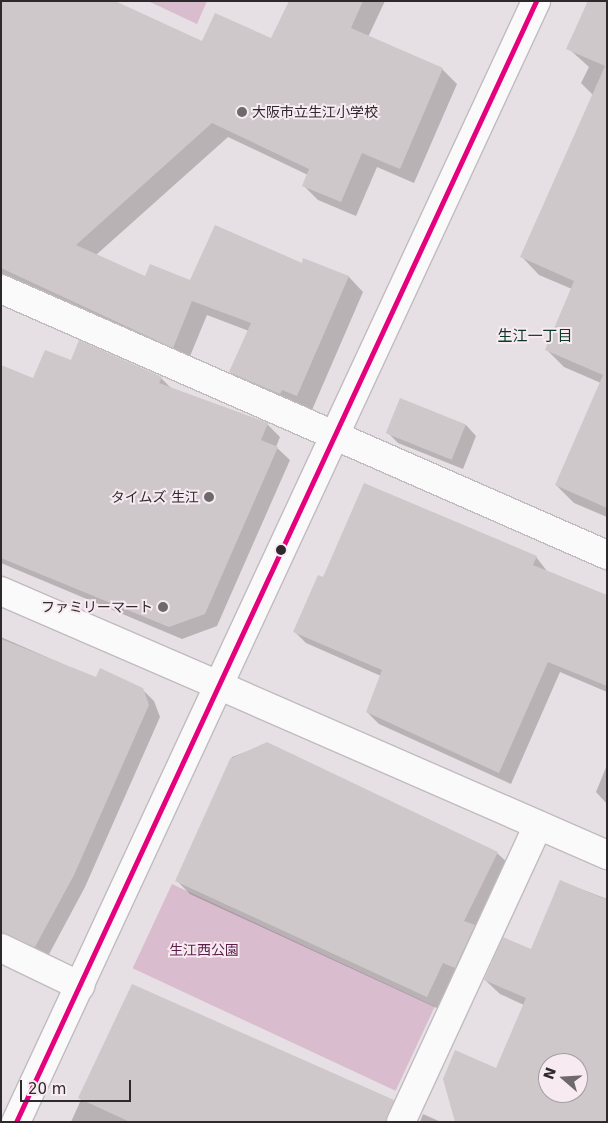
<!DOCTYPE html>
<meta charset="utf-8">
<style>
body{margin:0}
#map{position:relative;width:608px;height:1123px;overflow:hidden;background:#e6dfe3;font-family:"DejaVu Sans","Noto Sans JP",sans-serif}
div>[style]{position:absolute}
[style*='--x']{left:calc(var(--x)*1px);top:calc(var(--y)*1px);width:calc(var(--w)*1px);rotate:calc(var(--a)*1deg)}
.green>*{inset:0;background:#d9bcce;transform-origin:0 0}
.shadow>*{inset:0;background:#0003}
.building>*{inset:0;background:#cec8cb;transform-origin:0 0}
.roads{filter:drop-shadow(1px 0 #c1bbbf) drop-shadow(-1px 0 #c1bbbf) drop-shadow(0 1px #c1bbbf) drop-shadow(0 -1px #c1bbbf)}
.minor>*{height:28px;margin:-14px;padding:0 14px;transform-origin:14px;border-radius:14px;background:#fbfafb}
.tertiary>*{height:28px;margin:-14px;padding:0 14px;transform-origin:14px;border-radius:14px;background:#fbfafb}
.bus-1>*{height:5px;margin:-2.5px;padding:0 2.5px;transform-origin:2.5px;border-radius:2.5px;background:#e5007d}
.dots>*{width:14px;height:14px;translate:-50% -50%;box-sizing:border-box;border:2px solid #f7eaf1;border-radius:50%}
span{translate:-50% -50%;white-space:nowrap;text-align:center;line-height:1.15;-webkit-text-stroke:4px #f7eaf1;paint-order:stroke}
.poi-label{font-size:14px;color:#2d292c}
.left{translate:0 -50%;text-align:left}
.right{translate:-100% -50%;text-align:right}
.park-label{font-size:14px;color:#5a1f48}
.neighbourhood-label{font-size:15px;color:#0b3925}
.frame{position:absolute;inset:0;border:2px solid #2d292c;pointer-events:none}
.north{position:absolute;left:538px;top:1053px;width:50px;height:50px;box-sizing:border-box;background:#f7eaf1;border:1px solid #a69da2;border-radius:50%;rotate:289deg;font-size:14px;font-weight:700;line-height:20px;text-align:center;color:#2d292c}
.north::after{content:'';display:block;margin:auto;width:18px;height:22px;background:#6e696c;clip-path:polygon(50% 0,100% 100%,50% 72%,0 100%)}
.scale{position:absolute;left:20px;top:1080px;width:111px;height:22px;box-sizing:border-box;border:2px solid #2d292c;border-top:0;padding-left:6px;font-size:15px;line-height:18px;white-space:nowrap;color:#2d292c;-webkit-text-stroke:4px #f7eaf1;paint-order:stroke}
</style>
<div id="map">
<div class="green">
<div style="clip-path:polygon(148px 1px,207px 1px,197px 24px)"></div>
<div style="left:172px;top:884px;width:290px;height:93px;rotate:25deg"></div>
</div>
<div class="shadow">
<div style="clip-path:polygon(290px 1px,385px 1px,368px 37px,442px 69px,457px 84px,414px 183px,377px 167px,356px 216px,318px 200px,304px 186px,308px 175px,228px 137px,96px 255px,146px 278px,191px 282px,302px 264px,304px 260px,349px 277px,363px 292px,312px 410px,245px 387px,231px 372px,249px 331px,207px 315px,188px 361px,1px 275px,1px 159px,203px 42px,272px 40px)"></div>
<div style="clip-path:polygon(588px 1px,607px 1px,607px 517px,574px 503px,556px 485px,601px 383px,564px 367px,547px 350px,572px 289px,539px 275px,522px 257px,593px 95px,581px 83px,589px 67px,568px 48px)"></div>
<div style="clip-path:polygon(72px 362px,161px 378px,172px 389px,267px 424px,280px 437px,276px 447px,290px 460px,217px 626px,182px 639px,1px 563px,1px 366px,34px 380px)"></div>
<div style="clip-path:polygon(401px 399px,466px 425px,476px 436px,463px 469px,398px 443px,387px 432px)"></div>
<div style="clip-path:polygon(536px 557px,547px 571px,607px 596px,607px 692px,560px 672px,511px 784px,379px 724px,367px 712px,381px 676px,306px 643px,295px 632px,324px 579px)"></div>
<div style="clip-path:polygon(1px 637px,97px 679px,142px 689px,154px 701px,160px 717px,85px 887px,47px 958px,1px 946px)"></div>
<div style="clip-path:polygon(267px 744px,497px 853px,511px 866px,441px 1010px,190px 894px,177px 881px,232px 757px)"></div>
<div style="clip-path:polygon(607px 765px,607px 804px,596px 792px)"></div>
<div style="clip-path:polygon(evenodd,560px 881px,607px 899px,607px 1122px,497px 1070px,524px 1005px,500px 994px,485px 980px,532px 950px,560px 881px,548px 1063px,578px 1063px,578px 1093px,548px 1093px,548px 1063px)"></div>
<div style="clip-path:polygon(132px 986px,393px 1101px,408px 1115px,406px 1122px,71px 1122px)"></div>
<div style="clip-path:polygon(423px 1114px,441px 1122px,420px 1122px)"></div>
</div>
<div class="building">
<div style="clip-path:polygon(1px 1px,115px 1px,202px 41px,215px 13px,271px 38px,289px 1px,363px 1px,351px 28px,443px 68px,400px 169px,362px 153px,341px 202px,302px 186px,309px 169px,212px 123px,76px 245px,145px 276px,150px 264px,190px 280px,215px 225px,302px 263px,303px 258px,349px 276px,297px 396px,282px 390px,280px 394px,229px 372px,251px 323px,192px 301px,173px 348px,1px 268px)"></div>
<div style="clip-path:polygon(588px 1px,607px 1px,607px 508px,555px 485px,603px 375px,545px 350px,574px 281px,520px 257px,605px 66px,566px 49px)"></div>
<div style="clip-path:polygon(79px 340px,162px 377px,159px 383px,268px 423px,261px 440px,278px 447px,205px 614px,169px 627px,1px 558px,1px 365px,33px 378px,45px 350px,71px 360px)"></div>
<div style="left:400px;top:398px;width:71px;height:38px;rotate:22deg"></div>
<div style="clip-path:polygon(364px 483px,537px 556px,533px 565px,607px 595px,607px 686px,548px 662px,499px 773px,366px 712px,382px 670px,293px 632px,318px 575px,323px 577px)"></div>
<div style="clip-path:polygon(1px 639px,96px 677px,100px 668px,143px 688px,149px 705px,74px 875px,35px 947px,1px 933px)"></div>
<div style="clip-path:polygon(267px 742px,498px 852px,464px 921px,475px 925px,455px 968px,443px 963px,427px 997px,175px 881px,230px 759px)"></div>
<div style="clip-path:polygon(evenodd,560px 880px,607px 900px,607px 1122px,455px 1122px,443px 1079px,455px 1050px,496px 1068px,526px 998px,484px 980px,503px 937px,531px 949px,560px 880px,548px 1063px,578px 1063px,578px 1093px,548px 1093px,548px 1063px)"></div>
<div style="clip-path:polygon(132px 984px,394px 1100px,386px 1122px,130px 1122px,78px 1098px)"></div>
</div>
<div class="roads">
<div class="minor">
<div style="--x:1;--y:289;--w:662;--a:23.7"></div>
<div style="--x:1;--y:591;--w:236;--a:23.4"></div>
<div style="--x:1;--y:948;--w:88;--a:25.7"></div>
<div style="--x:401;--y:1122;--w:327;--a:-65.2"></div>
</div>
<div class="tertiary">
<div style="--x:218;--y:685;--w:425;--a:23.6"></div>
<div style="--x:16;--y:1122;--w:1236;--a:-65.11"></div>
</div>
</div>
<div class="bus-1">
<div style="--x:16;--y:1122;--w:1236;--a:-65.11"></div>
</div>
<div class="dots">
<div style="left:242px;top:112px;background:#6e696c"></div>
<div style="left:209px;top:497px;background:#6e696c"></div>
<div style="left:281px;top:550px;background:#2d292c"></div>
<div style="left:163px;top:607px;background:#6e696c"></div>
</div>
<div class="poi-label">
<span class="left" style="left:252px;top:112px">大阪市立生江小学校</span>
<span class="right" style="left:199px;top:497px">タイムズ 生江</span>
<span class="right" style="left:153px;top:607px">ファミリーマート</span>
</div>
<div class="park-label">
<span style="left:204px;top:950px">生江西公園</span>
</div>
<div class="neighbourhood-label">
<span style="left:535px;top:337px">生江一丁目</span>
</div>
<div class="frame"></div>
<div class="north">N</div>
<div class="scale">20 m</div>
</div>
